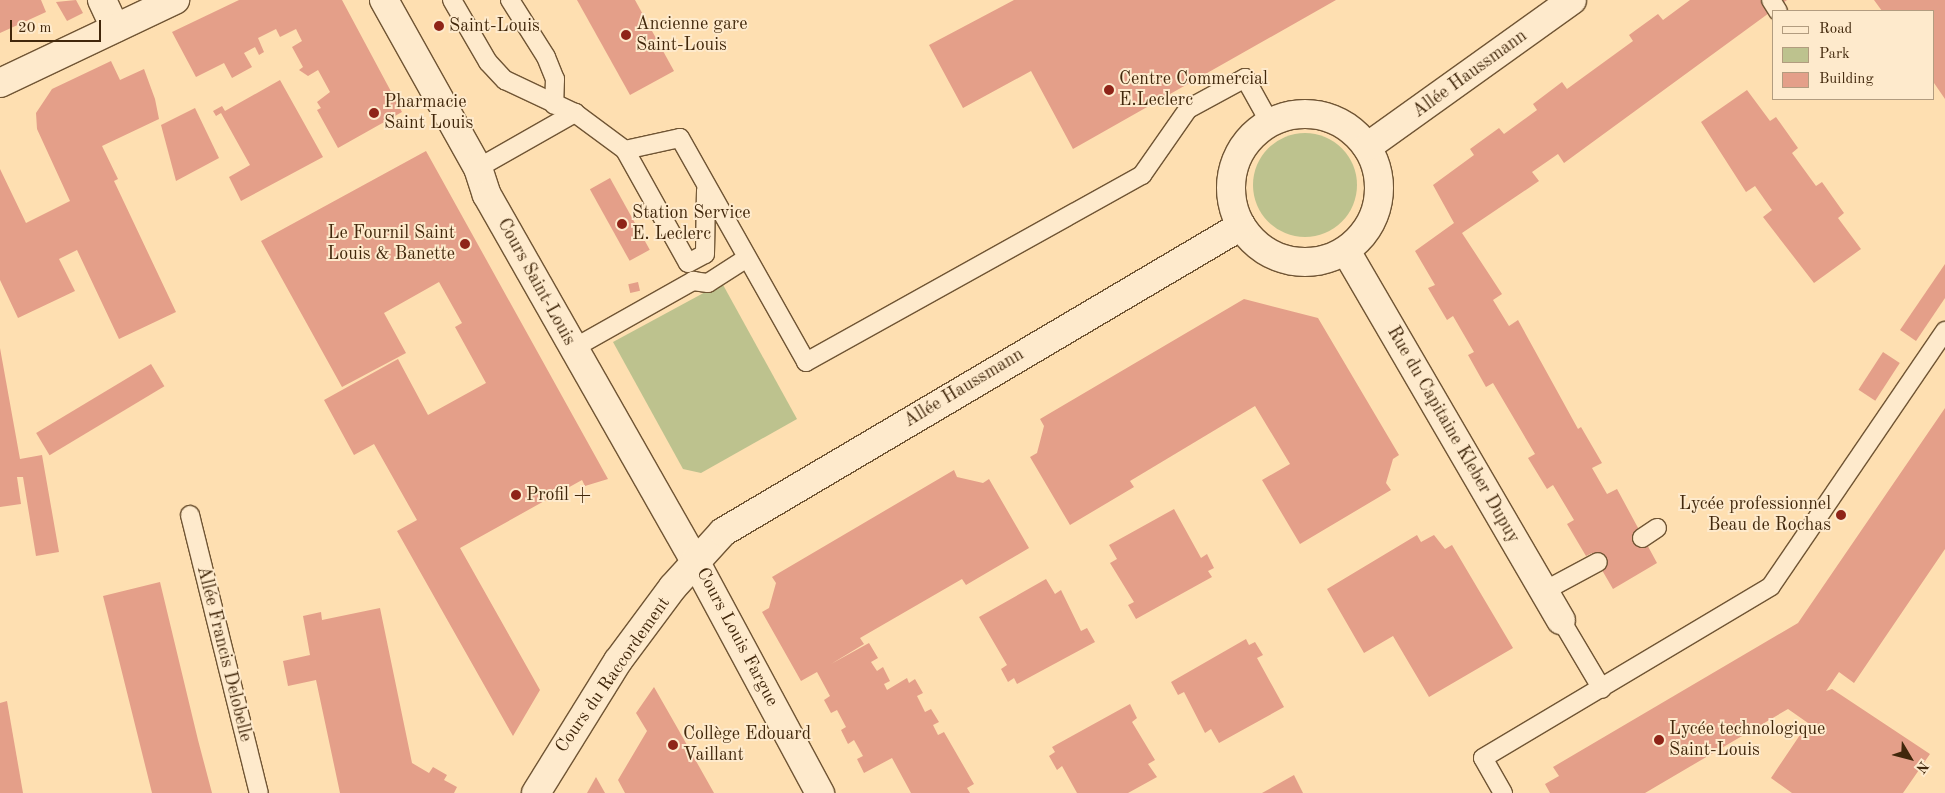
<!DOCTYPE html>
<meta charset="utf-8">
<style>
body{margin:0}
#map{position:relative;width:1945px;height:793px;overflow:hidden;background:#fedfb1;font-family:"Old Standard TT",serif}
div>[style]{position:absolute}
[style*='--x']{left:calc(var(--x)*1px);top:calc(var(--y)*1px);width:calc(var(--w)*1px);rotate:calc(var(--a)*1deg)}
.green>*{inset:0;background:#bdc28e}
.round{border-radius:50%}
.building>*{inset:0;background:#e49f89;transform-origin:0 0}
.roads{filter:drop-shadow(1px 0 #705534) drop-shadow(-1px 0 #705534) drop-shadow(0 1px #705534) drop-shadow(0 -1px #705534)}
.lane>*{height:18px;margin:-9px;padding:0 9px;transform-origin:9px;border-radius:9px;background:#feeacc}
.street>*{height:28px;margin:-14px;padding:0 14px;transform-origin:14px;border-radius:14px;background:#feeacc}
.secondary>*{height:28px;margin:-14px;padding:0 14px;transform-origin:14px;border-radius:14px;background:#feeacc}
.secondary>.ring{margin:-14px;padding:0;box-sizing:content-box;background:none;border:28px solid #feeacc;border-radius:50%}
.dots>*{width:14px;height:14px;translate:-50% -50%;box-sizing:border-box;border:2px solid #feeacc;border-radius:50%}
span{translate:-50% -50%;white-space:nowrap;text-align:center;line-height:1.15;-webkit-text-stroke:4px #feeacc;paint-order:stroke}
.poi-label{font-size:18px;color:#41270b}
.left{translate:0 -50%;text-align:left}
.right{translate:-100% -50%;text-align:right}
.street-label{font-size:18px;color:#41270b}
.legend{position:absolute;left:1772px;top:10px;width:162px;height:90px;box-sizing:border-box;background:#feeacc;border:1px solid #b29c7f;margin:0;padding:6px 9px;list-style:none;font-size:15px;color:#41270b}
.legend li{display:flex;align-items:center;gap:10px;height:25px}
.legend b{width:25px;border:1px solid #b29c7f}
.north{position:absolute;left:1885px;top:733px;width:50px;height:50px;-webkit-text-stroke:4px #feeacc;paint-order:stroke;rotate:127deg;font-size:14px;font-weight:700;line-height:20px;text-align:center;color:#41270b}
.north::after{content:'';display:block;margin:auto;width:18px;height:22px;background:#41270b;clip-path:polygon(50% 0,100% 100%,50% 72%,0 100%)}
.scale{position:absolute;left:10px;top:20px;width:91px;height:22px;box-sizing:border-box;border:2px solid #41270b;border-top:0;padding-left:6px;font-size:15px;line-height:18px;white-space:nowrap;color:#41270b;-webkit-text-stroke:4px #feeacc;paint-order:stroke}
</style>
<div id="map">
<div class="green">
<div class="round" style="left:1253px;top:133px;width:104px;height:104px"></div>
<div style="clip-path:polygon(722px 283px,797px 419px,701px 473px,683px 469px,613px 342px)"></div>
</div>
<div class="building">
<div style="clip-path:polygon(0 0,41px 0,46px 12px,0 33px)"></div>
<div style="clip-path:polygon(76px 0,83px 13px,67px 21px,56px 2px)"></div>
<div style="clip-path:polygon(239px 0,342px 0,402px 112px,338px 148px,317px 110px,321px 108px,317px 102px,330px 92px,318px 70px,308px 76px,299px 70px,303px 67px,292px 47px,302px 41px,296px 29px,280px 37px,276px 29px,258px 38px,264px 52px,259px 55px,255px 47px,244px 53px,252px 67px,232px 78px,224px 63px,196px 77px,172px 32px)"></div>
<div style="clip-path:polygon(577px 0,635px 0,674px 71px,630px 95px)"></div>
<div style="clip-path:polygon(1014px 0,1336px 0,1073px 149px,1031px 71px,963px 108px,929px 45px)"></div>
<div style="clip-path:polygon(1690px 0,1787px 0,1564px 163px,1558px 154px,1532px 172px,1539px 181px,1462px 233px,1502px 294px,1493px 300px,1509px 326px,1518px 320px,1578px 429px,1581px 427px,1602px 463px,1592px 468px,1607px 494px,1617px 489px,1657px 563px,1613px 589px,1592px 553px,1586px 556px,1567px 524px,1574px 520px,1553px 485px,1547px 489px,1528px 458px,1535px 454px,1493px 383px,1486px 387px,1468px 355px,1474px 352px,1453px 316px,1447px 320px,1428px 288px,1435px 285px,1415px 251px,1454px 223px,1433px 185px,1474px 155px,1470px 149px,1499px 128px,1504px 134px,1537px 110px,1533px 104px,1562px 82px,1567px 89px,1633px 41px,1629px 35px,1658px 14px,1663px 20px)"></div>
<div style="clip-path:polygon(1874px 0,1945px 0,1945px 99px,1934px 83px,1934px 11px,1882px 11px)"></div>
<div style="clip-path:polygon(111px 61px,120px 80px,144px 69px,155px 99px,159px 119px,102px 146px,118px 179px,114px 181px,176px 312px,119px 339px,77px 250px,59px 259px,75px 291px,18px 318px,0 280px,0 169px,26px 223px,70px 201px,37px 129px,36px 113px,52px 89px)"></div>
<div style="clip-path:polygon(280px 80px,323px 157px,241px 201px,229px 177px,250px 165px,221px 113px,216px 116px,213px 111px,222px 106px,225px 111px)"></div>
<div style="clip-path:polygon(1747px 90px,1770px 121px,1776px 117px,1798px 148px,1792px 153px,1816px 186px,1822px 182px,1844px 213px,1838px 218px,1861px 249px,1814px 283px,1763px 217px,1772px 210px,1755px 186px,1746px 192px,1701px 122px)"></div>
<div style="clip-path:polygon(195px 108px,219px 158px,176px 181px,161px 125px)"></div>
<div style="clip-path:polygon(426px 151px,608px 479px,585px 486px,582px 480px,460px 548px,540px 690px,513px 736px,397px 531px,417px 520px,374px 444px,354px 455px,324px 400px,398px 359px,428px 415px,486px 383px,455px 327px,462px 323px,439px 282px,384px 313px,406px 353px,342px 387px,261px 241px)"></div>
<div style="left:610px;top:178px;width:82px;height:23px;rotate:61deg"></div>
<div style="clip-path:polygon(1945px 264px,1945px 298px,1916px 341px,1900px 330px)"></div>
<div style="left:638px;top:282px;width:9px;height:10px;rotate:77deg"></div>
<div style="clip-path:polygon(1244px 299px,1318px 318px,1399px 455px,1393px 459px,1386px 483px,1391px 490px,1300px 544px,1262px 480px,1290px 464px,1255px 406px,1130px 481px,1134px 487px,1070px 525px,1030px 457px,1037px 453px,1044px 426px,1040px 419px)"></div>
<div style="clip-path:polygon(0 348px,20px 459px,42px 455px,59px 552px,36px 556px,23px 477px,17px 477px,21px 504px,0 507px)"></div>
<div style="left:1883px;top:352px;width:20px;height:45px;rotate:33deg"></div>
<div style="left:151px;top:364px;width:26px;height:134px;rotate:59deg"></div>
<div style="clip-path:polygon(1945px 408px,1945px 549px,1854px 683px,1839px 672px,1826px 691px,1832px 689px,1930px 754px,1903px 793px,1792px 793px,1771px 778px,1808px 723px,1788px 709px,1645px 793px,1550px 793px,1545px 784px,1559px 776px,1553px 767px,1798px 623px)"></div>
<div style="clip-path:polygon(954px 470px,957px 477px,983px 483px,989px 479px,1029px 548px,966px 585px,962px 579px,860px 638px,864px 644px,831px 664px,869px 643px,878px 658px,871px 662px,877px 671px,883px 667px,890px 681px,884px 684px,887px 690px,907px 678px,909px 683px,915px 679px,923px 693px,917px 696px,925px 712px,931px 709px,939px 722px,933px 725px,938px 735px,944px 732px,974px 784px,967px 788px,970px 793px,911px 793px,892px 758px,864px 773px,857px 759px,863px 756px,854px 740px,848px 744px,841px 730px,846px 727px,837px 710px,831px 713px,824px 700px,830px 696px,817px 672px,801px 681px,762px 612px,769px 608px,776px 583px,772px 577px)"></div>
<div style="clip-path:polygon(1174px 509px,1201px 558px,1207px 554px,1214px 568px,1208px 571px,1212px 577px,1136px 619px,1128px 605px,1134px 602px,1110px 563px,1117px 559px,1109px 545px)"></div>
<div style="clip-path:polygon(1417px 535px,1421px 542px,1434px 535px,1445px 549px,1452px 545px,1513px 648px,1429px 697px,1393px 636px,1364px 653px,1327px 589px)"></div>
<div style="clip-path:polygon(1046px 579px,1055px 594px,1061px 590px,1081px 631px,1087px 628px,1095px 642px,1017px 684px,1014px 678px,1008px 682px,1001px 669px,1007px 665px,979px 617px)"></div>
<div style="clip-path:polygon(160px 582px,198px 740px,212px 793px,152px 793px,103px 596px)"></div>
<div style="clip-path:polygon(380px 608px,412px 763px,429px 773px,433px 767px,447px 775px,444px 780px,457px 787px,454px 793px,340px 793px,316px 680px,288px 686px,283px 661px,310px 655px,303px 616px,321px 612px,322px 620px)"></div>
<div style="clip-path:polygon(1246px 639px,1249px 645px,1255px 642px,1263px 655px,1257px 658px,1284px 707px,1219px 743px,1211px 729px,1205px 733px,1184px 692px,1178px 695px,1171px 682px)"></div>
<div style="clip-path:polygon(654px 687px,678px 729px,714px 793px,625px 793px,618px 780px,647px 731px,636px 713px)"></div>
<div style="clip-path:polygon(7px 701px,23px 793px,0 793px,0 703px)"></div>
<div style="clip-path:polygon(1130px 704px,1137px 718px,1132px 722px,1155px 760px,1148px 764px,1157px 777px,1128px 793px,1077px 793px,1062px 766px,1057px 770px,1049px 756px,1055px 752px,1052px 747px)"></div>
<div style="clip-path:polygon(1294px 775px,1303px 793px,1262px 793px)"></div>
<div style="clip-path:polygon(596px 777px,605px 793px,587px 793px)"></div>
</div>
<div class="roads">
<div class="lane">
<div style="--x:452;--y:0;--w:72;--a:59.9"></div>
<div style="--x:488;--y:62;--w:25;--a:47"></div>
<div style="--x:505;--y:80;--w:77;--a:25.2"></div>
<div style="--x:575;--y:113;--w:62;--a:36.5"></div>
<div style="--x:625;--y:150;--w:129;--a:60.9"></div>
<div style="--x:688;--y:263;--w:19;--a:-28"></div>
<div style="--x:705;--y:254;--w:64;--a:-89.1"></div>
<div style="--x:510;--y:0;--w:67;--a:57.7"></div>
<div style="--x:546;--y:57;--w:24;--a:68"></div>
<div style="--x:555;--y:79;--w:26;--a:92"></div>
<div style="--x:1771;--y:0;--w:13;--a:58"></div>
<div style="--x:625;--y:150;--w:56;--a:-12.3"></div>
<div style="--x:680;--y:138;--w:257;--a:60.6"></div>
<div style="--x:806;--y:362;--w:385;--a:-29.1"></div>
<div style="--x:1142;--y:175;--w:80;--a:-55.1"></div>
<div style="--x:1188;--y:109;--w:65;--a:-28.5"></div>
<div style="--x:1245;--y:78;--w:51;--a:60.9"></div>
<div style="--x:478;--y:168;--w:112;--a:-29.6"></div>
<div style="--x:574;--y:348;--w:137;--a:-29.4"></div>
<div style="--x:693;--y:281;--w:15;--a:8"></div>
<div style="--x:708;--y:283;--w:46;--a:-32.7"></div>
<div style="--x:190;--y:515;--w:286;--a:76.1"></div>
<div style="--x:1642;--y:538;--w:18;--a:-34"></div>
<div style="--x:1544;--y:591;--w:61;--a:-28.2"></div>
<div style="--x:1561;--y:620;--w:80;--a:59.3"></div>
<div style="--x:1503;--y:793;--w:40;--a:-119.7"></div>
<div style="--x:1483;--y:758;--w:335;--a:-30.8"></div>
<div style="--x:1771;--y:586;--w:309;--a:-55.7"></div>
</div>
<div class="street">
<div style="--x:102;--y:0;--w:31;--a:65"></div>
<div style="--x:0;--y:83;--w:194;--a:-25.4"></div>
<div style="--x:1346;--y:251;--w:427;--a:59.8"></div>
</div>
<div class="secondary">
<div style="--x:384;--y:0;--w:193;--a:60.8"></div>
<div style="--x:478;--y:168;--w:28;--a:72"></div>
<div style="--x:487;--y:195;--w:421;--a:60.4"></div>
<div style="--x:695;--y:561;--w:264;--a:61.7"></div>
<div class="ring" style="left:1231px;top:114px;width:120px;height:120px"></div>
<div style="--x:1367;--y:147;--w:252;--a:-35.6"></div>
<div style="--x:536;--y:793;--w:155;--a:-58.2"></div>
<div style="--x:618;--y:661;--w:92;--a:-53.4"></div>
<div style="--x:673;--y:587;--w:74;--a:-47.7"></div>
<div style="--x:723;--y:532;--w:602;--a:-30.57"></div>
</div>
</div>
<div class="dots">
<div style="left:439px;top:26px;background:#8f2418"></div>
<div style="left:626px;top:35px;background:#8f2418"></div>
<div style="left:1109px;top:90px;background:#8f2418"></div>
<div style="left:374px;top:113px;background:#8f2418"></div>
<div style="left:622px;top:224px;background:#8f2418"></div>
<div style="left:465px;top:244px;background:#8f2418"></div>
<div style="left:516px;top:495px;background:#8f2418"></div>
<div style="left:1841px;top:515px;background:#8f2418"></div>
<div style="left:1659px;top:740px;background:#8f2418"></div>
<div style="left:673px;top:745px;background:#8f2418"></div>
</div>
<div class="poi-label">
<span class="left" style="left:636px;top:35px">Ancienne gare<br>Saint-Louis</span>
<span class="left" style="left:449px;top:26px">Saint-Louis</span>
<span class="left" style="left:1119px;top:90px">Centre Commercial<br>E.Leclerc</span>
<span class="left" style="left:384px;top:113px">Pharmacie<br>Saint Louis</span>
<span class="left" style="left:632px;top:224px">Station Service<br>E. Leclerc</span>
<span class="right" style="left:455px;top:244px">Le Fournil Saint<br>Louis &amp; Banette</span>
<span class="left" style="left:526px;top:495px">Profil +</span>
<span class="right" style="left:1831px;top:515px">Lycée professionnel<br>Beau de Rochas</span>
<span class="left" style="left:1669px;top:740px">Lycée technologique<br>Saint-Louis</span>
<span class="left" style="left:683px;top:745px">Collège Edouard<br>Vaillant</span>
</div>
<div class="street-label">
<span style="left:1470px;top:74px;rotate:-36deg">Allée Haussmann</span>
<span style="left:536px;top:282px;rotate:61deg">Cours Saint-Louis</span>
<span style="left:964px;top:388px;rotate:-31deg">Allée Haussmann</span>
<span style="left:1453px;top:435px;rotate:60deg">Rue du Capitaine Kleber Dupuy</span>
<span style="left:737px;top:637px;rotate:62deg">Cours Louis Fargue</span>
<span style="left:224px;top:654px;rotate:76deg">Allée Francis Delobelle</span>
<span style="left:613px;top:675px;rotate:-55deg">Cours du Raccordement</span>
</div>
<ul class="legend">
<li><b style="height:6px;background:#feeacc"></b>Road</li>
<li><b style="height:14px;background:#bdc28e"></b>Park</li>
<li><b style="height:14px;background:#e49f89"></b>Building</li>
</ul>
<div class="north">N</div>
<div class="scale">20 m</div>
</div>
